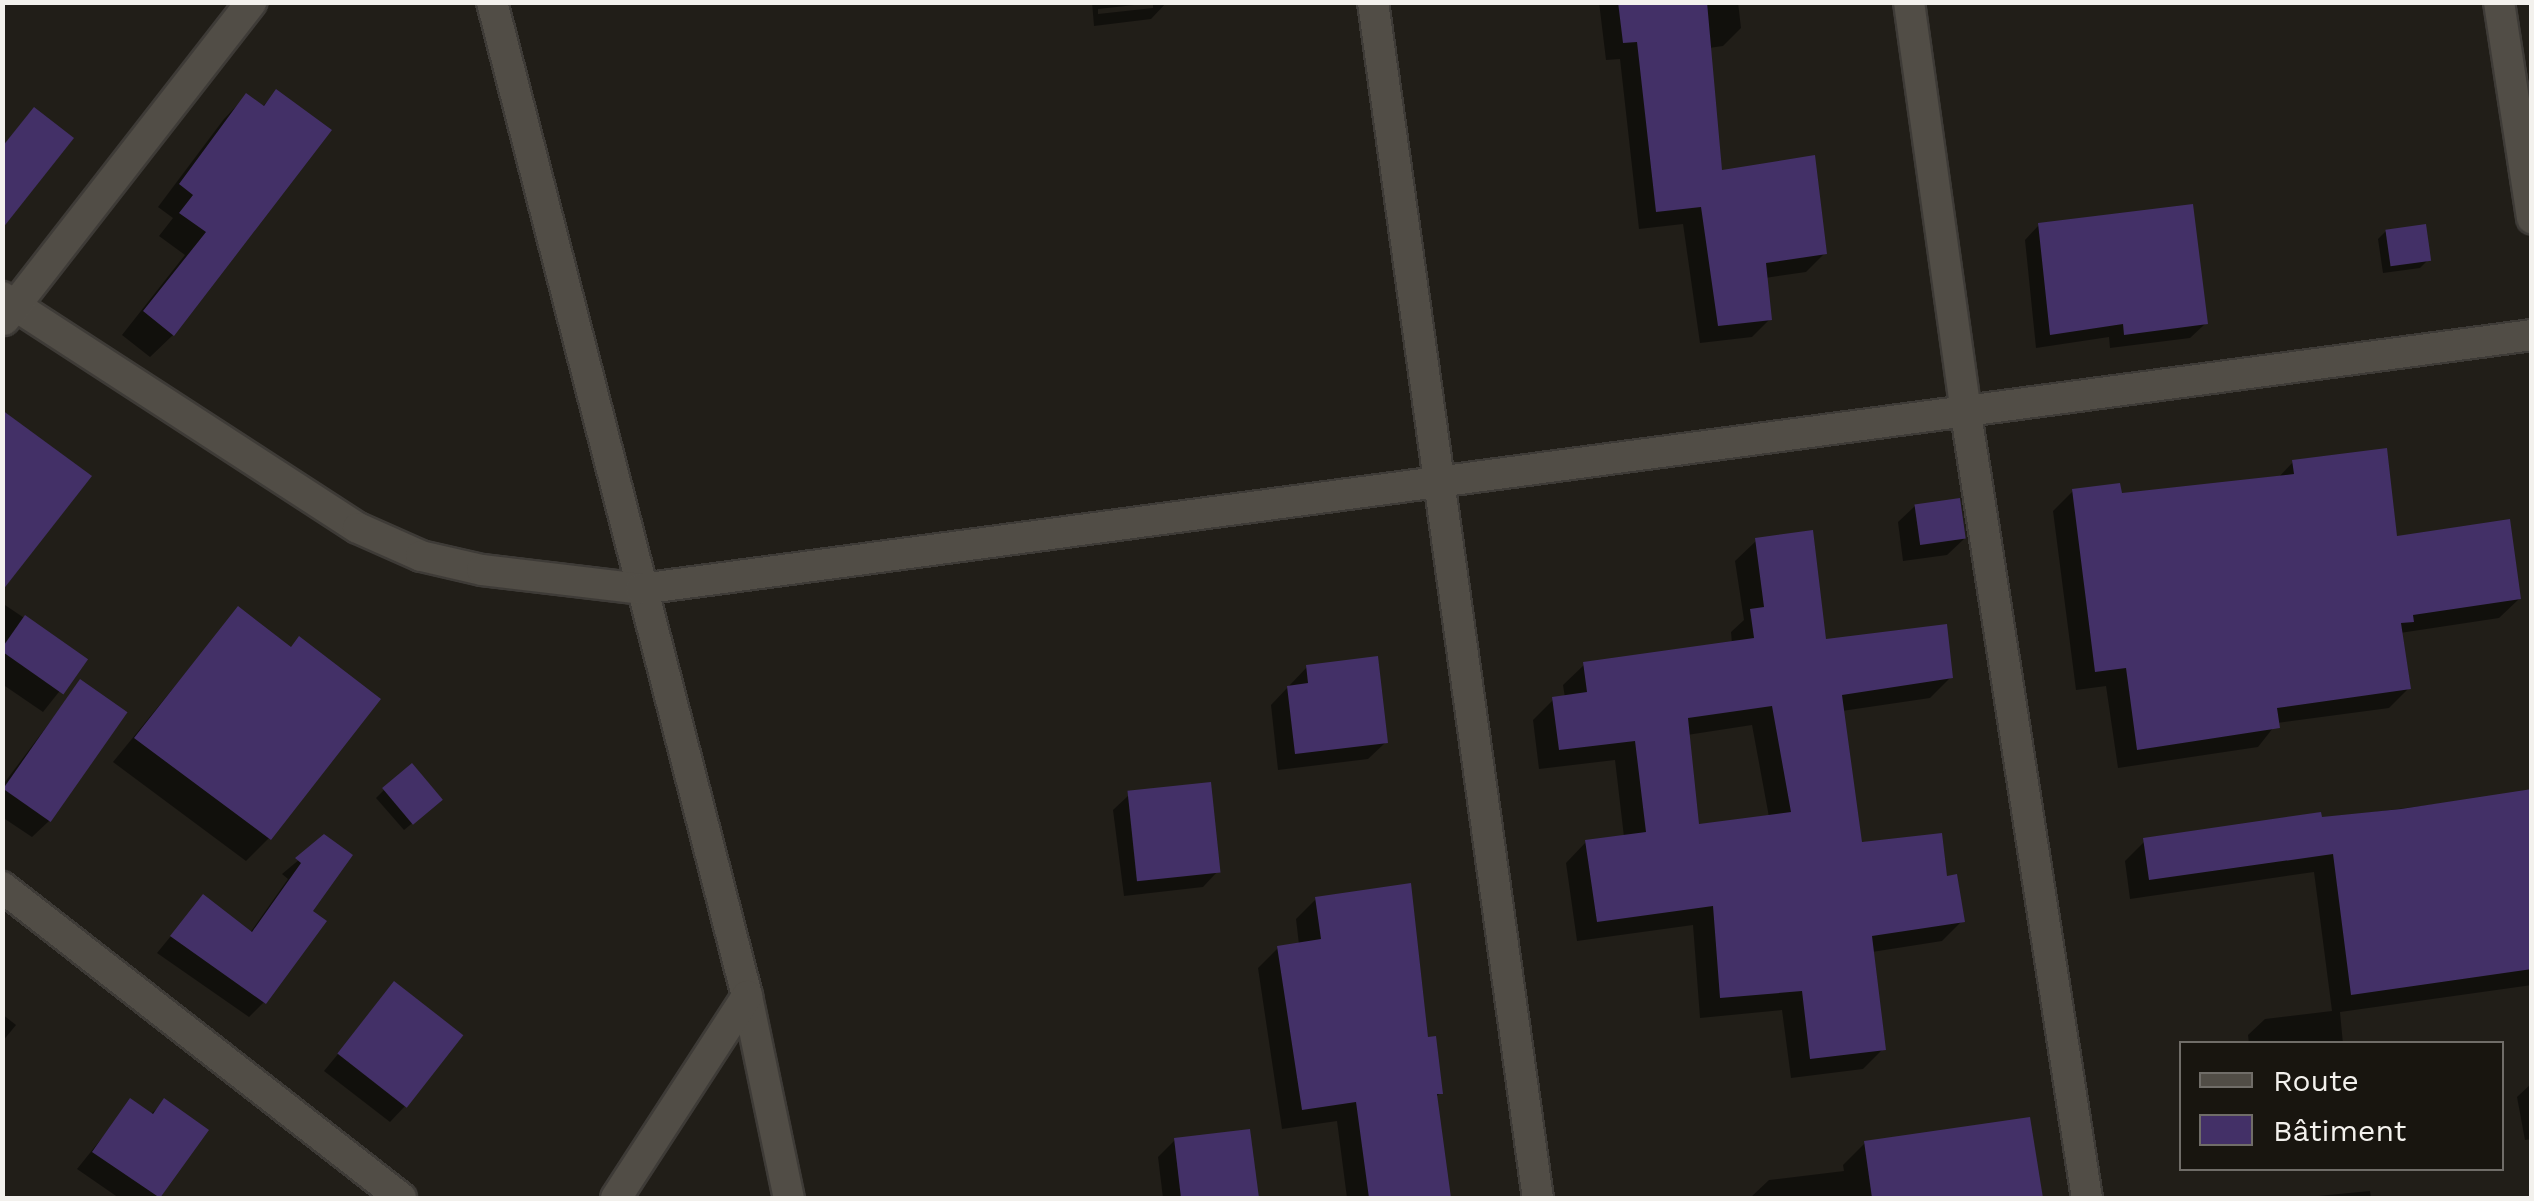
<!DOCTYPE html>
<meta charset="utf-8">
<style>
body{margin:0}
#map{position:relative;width:2534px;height:1201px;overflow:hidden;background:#211e18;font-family:"Work Sans",sans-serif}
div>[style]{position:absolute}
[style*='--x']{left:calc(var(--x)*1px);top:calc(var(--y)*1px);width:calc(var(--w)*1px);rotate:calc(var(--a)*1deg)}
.shadow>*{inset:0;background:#0007}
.building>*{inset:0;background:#433067;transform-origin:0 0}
.roads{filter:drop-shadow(2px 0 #3e3b37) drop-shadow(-2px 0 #3e3b37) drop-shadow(0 2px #3e3b37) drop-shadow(0 -2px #3e3b37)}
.street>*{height:30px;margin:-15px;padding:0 15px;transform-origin:15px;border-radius:15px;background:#514d46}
span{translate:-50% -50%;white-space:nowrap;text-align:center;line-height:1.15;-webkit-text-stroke:8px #18150f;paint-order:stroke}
.frame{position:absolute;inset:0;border:5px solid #f3f1ed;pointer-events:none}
.legend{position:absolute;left:2179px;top:1041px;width:325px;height:130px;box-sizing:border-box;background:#18150f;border:2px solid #706d68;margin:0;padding:12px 18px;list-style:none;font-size:30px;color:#f3f1ed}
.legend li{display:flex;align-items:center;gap:20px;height:50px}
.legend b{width:50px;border:2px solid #706d68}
</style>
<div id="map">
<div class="shadow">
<div style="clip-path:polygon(evenodd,1092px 2px,1167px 2px,1151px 19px,1094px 26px,1092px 2px,1153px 3px,1153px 8px,1098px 14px,1098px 9px,1153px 3px)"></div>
<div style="clip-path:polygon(1599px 2px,1738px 2px,1741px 28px,1723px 46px,1709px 48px,1720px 173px,1824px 254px,1806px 272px,1765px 278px,1770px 319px,1752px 337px,1700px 343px,1683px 224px,1639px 229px,1620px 59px,1606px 60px)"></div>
<div style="clip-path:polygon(276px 93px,173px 335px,150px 357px,122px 335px,185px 255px,159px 236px,173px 218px,158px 207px,224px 119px,246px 96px,261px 108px)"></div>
<div style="clip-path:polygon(2039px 225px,2205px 324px,2190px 338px,2110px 348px,2109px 337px,2036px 348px,2025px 240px)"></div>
<div style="clip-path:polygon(2386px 231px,2428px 260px,2420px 268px,2383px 273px,2378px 239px)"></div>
<div style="clip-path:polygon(2293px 462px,2395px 539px,2519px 599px,2499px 618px,2400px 633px,2409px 688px,2389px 708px,2277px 723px,2258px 747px,2118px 768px,2106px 686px,2076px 690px,2053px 511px,2073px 491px,2120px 496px,2278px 478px)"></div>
<div style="clip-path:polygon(1915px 506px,1964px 539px,1947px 555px,1903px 561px,1898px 522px)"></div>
<div style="clip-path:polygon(evenodd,1756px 541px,1824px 642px,1951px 677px,1930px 698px,1842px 711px,1860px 845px,1945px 879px,1962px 921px,1942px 941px,1872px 952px,1883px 1049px,1863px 1069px,1791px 1078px,1782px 1010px,1700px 1018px,1693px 925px,1577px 941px,1566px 863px,1586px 842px,1624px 837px,1615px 760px,1539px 769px,1533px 720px,1554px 699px,1565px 698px,1563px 685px,1584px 665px,1732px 644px,1731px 632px,1744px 620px,1735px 561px,1756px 541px,1752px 725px,1769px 817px,1697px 827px,1687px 735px,1752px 725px)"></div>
<div style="clip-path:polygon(2px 603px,85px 659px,43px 712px,2px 684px)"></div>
<div style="clip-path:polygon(238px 609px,269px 838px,246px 861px,113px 762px)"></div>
<div style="clip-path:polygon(1307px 667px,1385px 743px,1368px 759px,1278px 770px,1271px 705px)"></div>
<div style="clip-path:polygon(80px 682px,49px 821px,32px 837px,2px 817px,2px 786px)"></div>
<div style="clip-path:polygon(384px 790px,432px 807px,404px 830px,376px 798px)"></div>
<div style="clip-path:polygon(2532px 792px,2532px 985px,2340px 1012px,2343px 1044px,2249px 1044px,2248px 1035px,2265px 1019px,2332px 1011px,2314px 872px,2130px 899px,2125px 861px,2145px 841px)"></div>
<div style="clip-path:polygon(1129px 795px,1218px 871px,1203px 887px,1124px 896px,1113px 810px)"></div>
<div style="clip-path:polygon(325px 838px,264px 1002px,249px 1017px,157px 953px,203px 897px,250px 933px,288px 879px,282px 874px)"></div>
<div style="clip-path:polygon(1316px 899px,1426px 1040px,1440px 1093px,1435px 1098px,1448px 1198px,1347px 1198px,1337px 1121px,1282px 1129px,1258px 968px,1278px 948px,1299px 945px,1296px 919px)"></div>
<div style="clip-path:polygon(395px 985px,406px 1105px,390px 1122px,324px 1071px)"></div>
<div style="clip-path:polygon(2px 1014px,16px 1025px,2px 1042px)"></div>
<div style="clip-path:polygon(2532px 1083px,2532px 1139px,2525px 1140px,2517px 1097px)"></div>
<div style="clip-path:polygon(131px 1102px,150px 1115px,164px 1102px,205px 1131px,156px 1198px,119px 1198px,77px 1169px)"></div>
<div style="clip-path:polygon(2028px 1119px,2040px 1198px,1750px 1198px,1769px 1180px,1844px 1171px,1843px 1165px,1865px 1143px)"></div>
<div style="clip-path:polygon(1248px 1131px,1256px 1198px,1163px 1198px,1158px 1157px,1175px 1140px)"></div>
<div style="clip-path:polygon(2370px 1191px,2371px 1198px,2315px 1198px,2318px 1196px)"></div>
</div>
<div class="building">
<div style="clip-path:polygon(1618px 2px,1707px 2px,1722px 170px,1815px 155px,1827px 254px,1766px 263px,1772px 320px,1718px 326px,1701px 207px,1656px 212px,1637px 42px,1623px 43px)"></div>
<div style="clip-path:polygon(276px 89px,332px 130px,174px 336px,143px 311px,206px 232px,179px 213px,193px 195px,179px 184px,246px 93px,264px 106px)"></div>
<div style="clip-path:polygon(34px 107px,74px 138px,2px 229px,2px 147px)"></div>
<div style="clip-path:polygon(2193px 204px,2208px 324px,2124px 335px,2123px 324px,2050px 335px,2038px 223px)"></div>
<div style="left:2426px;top:224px;width:37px;height:41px;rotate:82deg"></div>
<div style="clip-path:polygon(2px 410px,92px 476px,2px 591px)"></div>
<div style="clip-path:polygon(2387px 448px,2397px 536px,2510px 519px,2521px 599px,2413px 615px,2414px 622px,2401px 623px,2411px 689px,2277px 708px,2280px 728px,2137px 750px,2126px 668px,2095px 672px,2072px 489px,2120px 483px,2122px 493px,2294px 474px,2292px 460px)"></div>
<div style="left:1960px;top:498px;width:41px;height:46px;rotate:82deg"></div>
<div style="clip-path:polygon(evenodd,1813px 530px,1826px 639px,1947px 624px,1953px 678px,1842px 695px,1862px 842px,1942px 833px,1947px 876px,1957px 874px,1965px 922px,1872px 936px,1886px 1050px,1810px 1059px,1802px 991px,1720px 998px,1713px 906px,1597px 922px,1585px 840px,1646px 832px,1635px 741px,1559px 750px,1552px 697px,1587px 692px,1583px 662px,1754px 638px,1750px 609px,1764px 607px,1755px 538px,1813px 530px,1772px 706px,1791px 812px,1699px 824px,1688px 718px,1772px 706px)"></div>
<div style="clip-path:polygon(238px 606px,291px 647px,299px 636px,381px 699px,271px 840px,134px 738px)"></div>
<div style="left:25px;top:615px;width:77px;height:43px;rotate:35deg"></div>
<div style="clip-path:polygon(1378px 656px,1388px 743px,1295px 754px,1287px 686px,1308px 683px,1306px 665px)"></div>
<div style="left:80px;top:679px;width:58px;height:134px;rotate:35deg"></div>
<div style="left:412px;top:763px;width:48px;height:39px;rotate:50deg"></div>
<div style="left:1211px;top:782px;width:91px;height:84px;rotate:84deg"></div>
<div style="clip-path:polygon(2532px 789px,2532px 969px,2351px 995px,2333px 854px,2149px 880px,2143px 838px,2321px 812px,2322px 817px,2401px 809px)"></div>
<div style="clip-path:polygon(324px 834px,353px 855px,313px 911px,327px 921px,266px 1004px,170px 936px,203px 894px,252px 932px,301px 863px,295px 858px)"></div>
<div style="clip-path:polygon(1411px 883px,1428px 1037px,1436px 1036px,1443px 1094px,1437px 1094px,1451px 1198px,1369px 1198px,1356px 1102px,1302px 1110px,1277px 946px,1321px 939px,1315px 897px)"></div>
<div style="left:394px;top:981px;width:88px;height:92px;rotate:38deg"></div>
<div style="clip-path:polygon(130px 1098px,153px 1114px,164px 1098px,209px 1130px,160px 1198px,92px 1152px)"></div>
<div style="clip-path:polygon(2030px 1117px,2043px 1198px,1872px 1198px,1864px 1141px)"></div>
<div style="clip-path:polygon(1250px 1129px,1259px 1198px,1181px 1198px,1174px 1138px)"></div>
</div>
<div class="roads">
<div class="street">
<div style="--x:492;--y:2;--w:1026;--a:75.61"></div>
<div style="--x:747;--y:996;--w:206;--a:78.3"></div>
<div style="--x:1373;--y:2;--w:1207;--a:82.15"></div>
<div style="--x:1909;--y:2;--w:416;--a:82.1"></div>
<div style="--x:1966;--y:414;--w:793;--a:81.23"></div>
<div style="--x:2499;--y:2;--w:219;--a:81.3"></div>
<div style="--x:2;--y:297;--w:424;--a:33"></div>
<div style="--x:358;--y:528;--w:69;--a:24"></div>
<div style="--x:421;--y:556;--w:63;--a:12.9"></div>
<div style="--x:482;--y:570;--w:160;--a:6.8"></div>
<div style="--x:641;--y:589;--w:1908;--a:-7.65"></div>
<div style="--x:4;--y:320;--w:403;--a:-52.1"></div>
<div style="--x:2;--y:887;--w:506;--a:37.93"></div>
<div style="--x:616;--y:1198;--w:241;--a:-57"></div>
</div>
</div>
<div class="frame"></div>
<ul class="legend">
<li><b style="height:12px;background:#514d46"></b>Route</li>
<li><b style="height:28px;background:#433067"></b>Bâtiment</li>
</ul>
</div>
